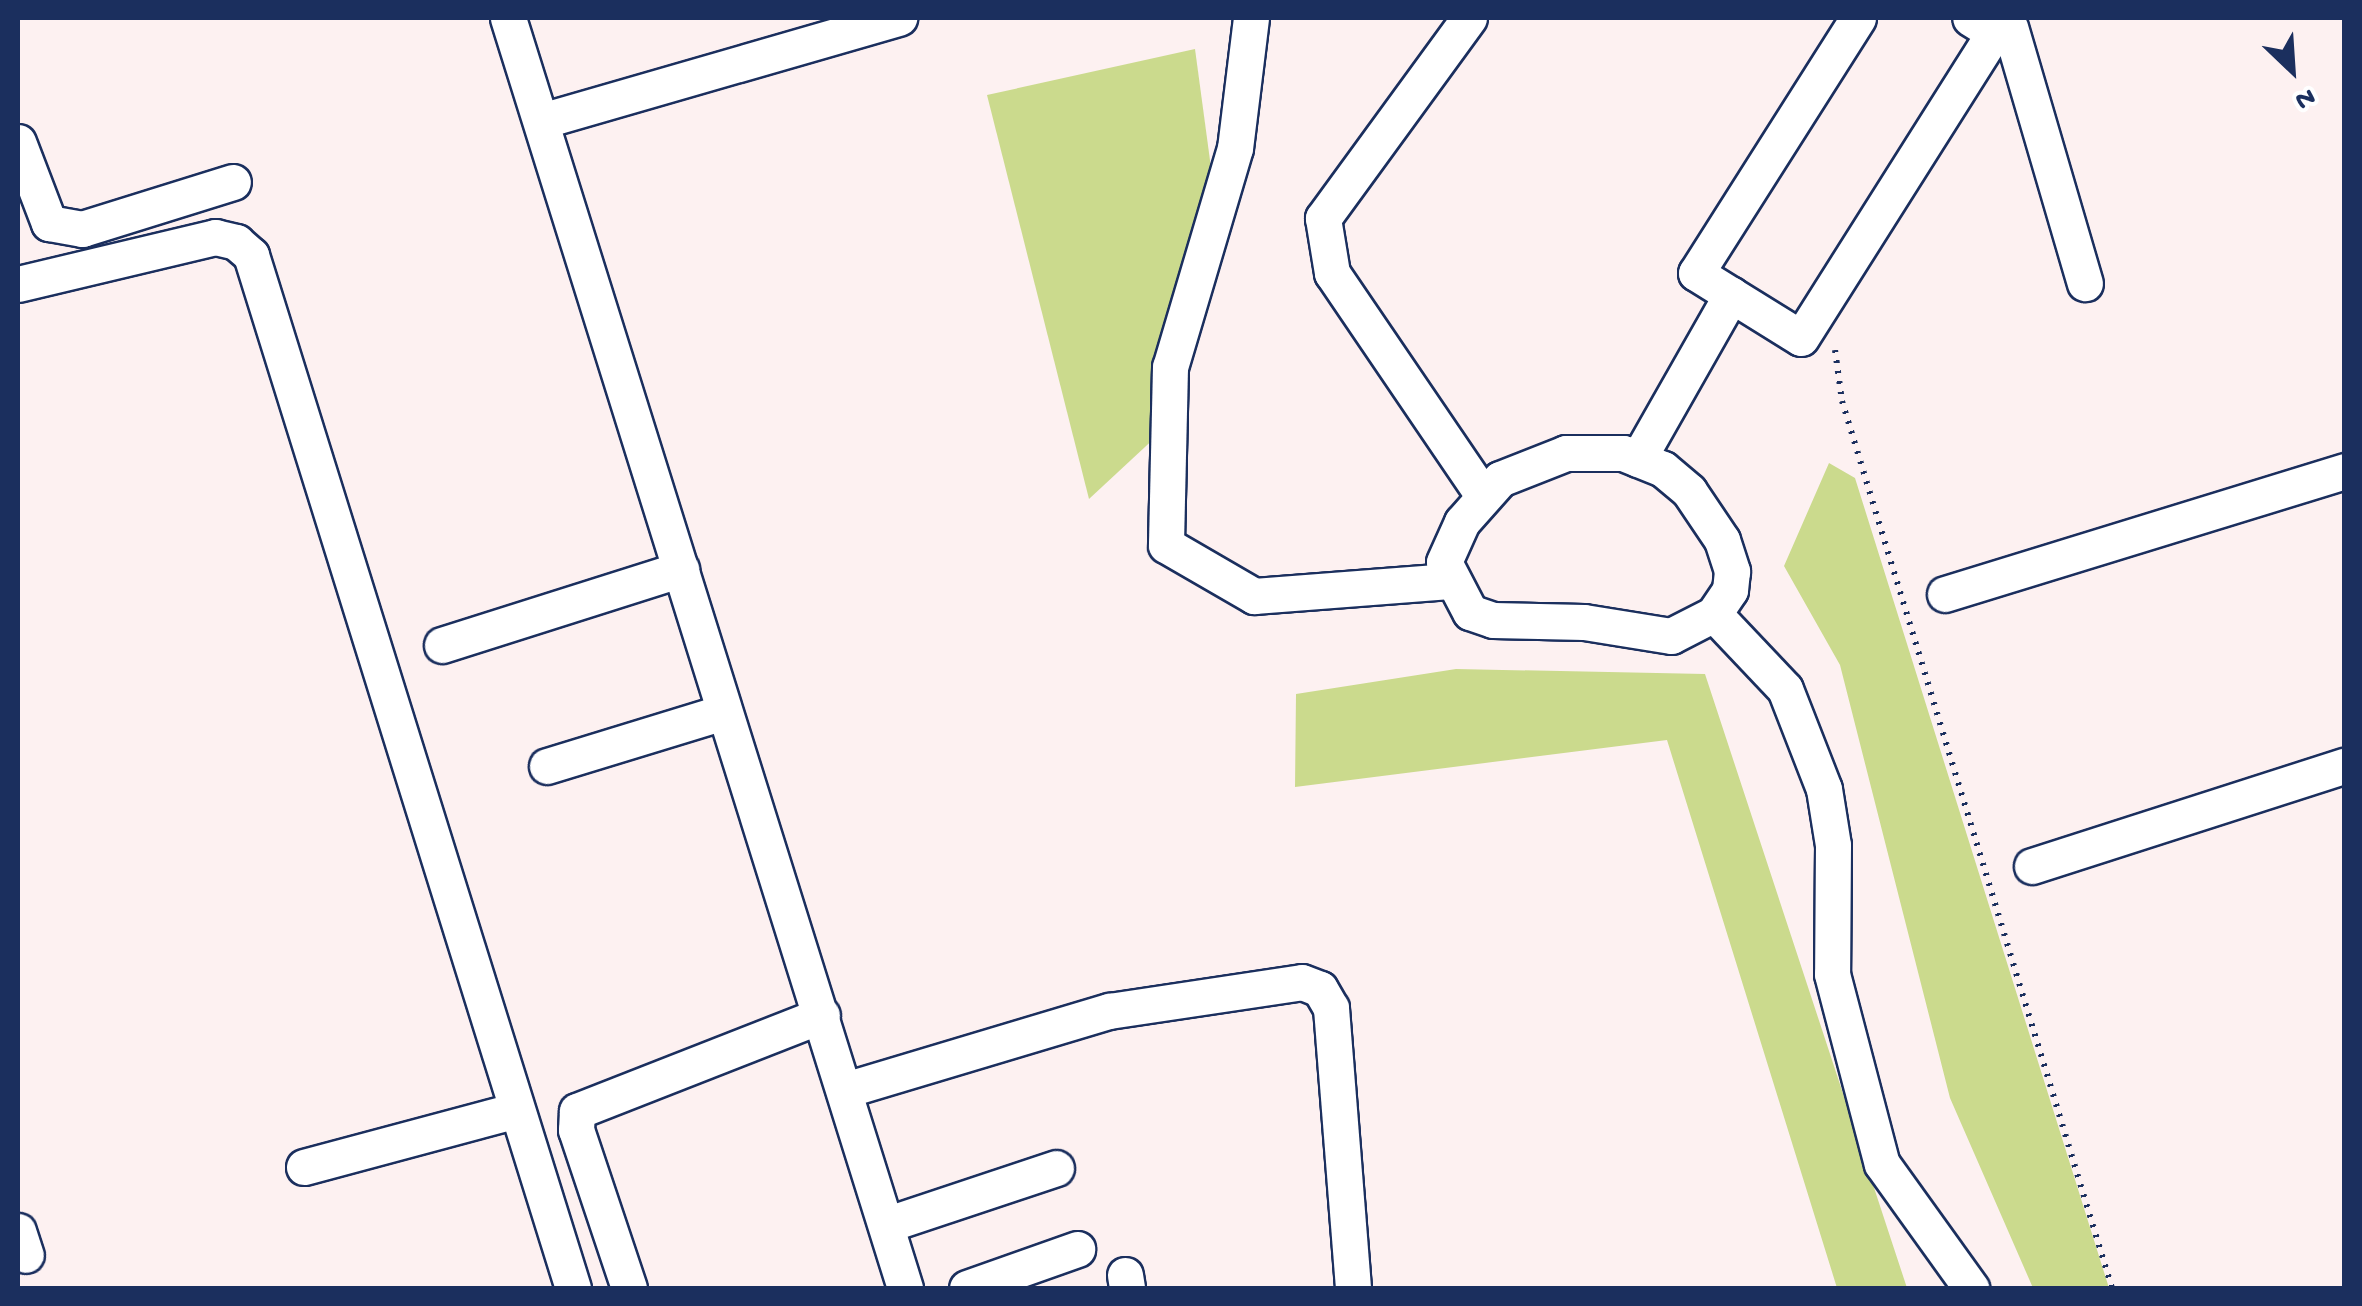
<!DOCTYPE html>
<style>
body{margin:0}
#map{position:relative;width:2362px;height:1306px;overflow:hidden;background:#fdf1f1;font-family:"Gochi Hand",sans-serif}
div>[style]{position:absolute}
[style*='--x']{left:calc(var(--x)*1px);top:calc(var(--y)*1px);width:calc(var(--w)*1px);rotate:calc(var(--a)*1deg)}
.green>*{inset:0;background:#cbda8d}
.path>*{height:6px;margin-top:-3px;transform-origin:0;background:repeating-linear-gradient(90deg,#1b2f5e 0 2.5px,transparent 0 10.5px)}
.roads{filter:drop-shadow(2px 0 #1b2f5e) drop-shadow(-2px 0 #1b2f5e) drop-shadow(0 2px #1b2f5e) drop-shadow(0 -2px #1b2f5e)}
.minor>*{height:35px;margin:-17.5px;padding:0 17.5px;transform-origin:17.5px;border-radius:17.5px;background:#fff}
span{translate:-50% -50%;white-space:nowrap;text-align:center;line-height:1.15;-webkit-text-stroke:8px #fff;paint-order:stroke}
.frame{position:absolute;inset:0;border:20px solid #1b2f5e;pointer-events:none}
.north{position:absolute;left:2242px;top:20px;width:100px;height:100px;-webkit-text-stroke:8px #fff;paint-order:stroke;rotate:155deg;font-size:28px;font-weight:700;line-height:40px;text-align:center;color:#1b2f5e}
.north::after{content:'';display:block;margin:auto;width:35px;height:45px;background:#1b2f5e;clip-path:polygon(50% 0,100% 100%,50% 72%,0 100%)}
</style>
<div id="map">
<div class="green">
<div style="clip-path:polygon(1195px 49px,1214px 190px,1173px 421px,1089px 499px,987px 95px)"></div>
<div style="clip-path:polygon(1829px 463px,1855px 478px,2109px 1288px,2033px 1288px,1950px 1098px,1840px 665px,1784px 566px)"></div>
<div style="clip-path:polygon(1456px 669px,1705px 674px,1907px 1288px,1837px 1288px,1667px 740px,1295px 787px,1296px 694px)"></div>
</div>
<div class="path">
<div style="--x:1835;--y:350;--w:51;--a:82.2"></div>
<div style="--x:1842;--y:401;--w:927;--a:73.07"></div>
</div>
<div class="roads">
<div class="minor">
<div style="--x:508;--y:18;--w:1331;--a:72.64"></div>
<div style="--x:1251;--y:18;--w:131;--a:97"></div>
<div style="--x:1235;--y:148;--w:228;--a:106.5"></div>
<div style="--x:1170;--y:367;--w:178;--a:91.3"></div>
<div style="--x:1166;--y:545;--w:102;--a:30.1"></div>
<div style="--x:1254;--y:596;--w:196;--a:-4.4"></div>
<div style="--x:1469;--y:18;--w:248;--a:126.1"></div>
<div style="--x:1323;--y:218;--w:56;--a:80.7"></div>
<div style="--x:1332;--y:273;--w:267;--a:55.8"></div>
<div style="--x:1858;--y:18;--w:302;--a:122.4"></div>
<div style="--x:1696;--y:273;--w:123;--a:31.8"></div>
<div style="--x:1801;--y:338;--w:361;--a:-57.7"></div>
<div style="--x:1994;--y:33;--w:28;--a:-148"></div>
<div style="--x:2010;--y:27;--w:267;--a:73.7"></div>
<div style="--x:541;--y:121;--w:373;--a:-16.1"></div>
<div style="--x:18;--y:142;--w:87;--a:69.1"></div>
<div style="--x:49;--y:223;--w:34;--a:10"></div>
<div style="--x:82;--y:229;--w:158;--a:-17.3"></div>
<div style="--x:18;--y:284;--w:203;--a:-13.4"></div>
<div style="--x:215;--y:237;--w:22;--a:13"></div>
<div style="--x:236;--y:242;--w:20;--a:41"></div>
<div style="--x:251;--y:255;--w:1082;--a:72.69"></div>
<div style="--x:1566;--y:453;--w:57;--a:0"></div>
<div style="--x:1623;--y:453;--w:43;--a:21.8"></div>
<div style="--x:1663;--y:469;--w:34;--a:40"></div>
<div style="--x:1689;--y:491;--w:59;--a:56"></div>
<div style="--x:1722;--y:540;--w:33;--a:72"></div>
<div style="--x:1732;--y:571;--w:19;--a:96"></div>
<div style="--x:1730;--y:590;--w:29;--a:124"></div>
<div style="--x:1714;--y:614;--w:48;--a:152.9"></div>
<div style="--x:1671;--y:636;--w:88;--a:-170.9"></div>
<div style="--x:1584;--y:622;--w:91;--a:-178.7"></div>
<div style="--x:1493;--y:620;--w:24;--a:-161"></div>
<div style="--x:1470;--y:612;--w:56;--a:-117.5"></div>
<div style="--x:1444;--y:562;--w:44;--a:-65.8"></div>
<div style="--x:1462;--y:522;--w:57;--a:-48.5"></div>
<div style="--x:1500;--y:479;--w:71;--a:-21.5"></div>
<div style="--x:1638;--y:459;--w:189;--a:-60.4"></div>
<div style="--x:1945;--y:594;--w:418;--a:-17.1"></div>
<div style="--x:1714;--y:614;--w:103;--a:46.6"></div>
<div style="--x:1785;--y:689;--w:107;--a:68.7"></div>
<div style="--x:1824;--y:789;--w:57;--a:80.9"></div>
<div style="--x:1833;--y:845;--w:129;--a:90.4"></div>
<div style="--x:1832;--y:974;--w:196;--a:75.3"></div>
<div style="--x:1882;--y:1164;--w:153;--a:54.3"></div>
<div style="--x:442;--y:645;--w:251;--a:-17.6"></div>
<div style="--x:547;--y:766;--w:185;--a:-17"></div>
<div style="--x:2032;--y:866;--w:328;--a:-17.8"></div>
<div style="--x:845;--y:1090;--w:276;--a:-16.7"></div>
<div style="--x:1109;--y:1011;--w:195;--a:-8.5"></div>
<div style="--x:1302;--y:982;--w:19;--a:21"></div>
<div style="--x:1320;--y:989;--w:22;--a:60"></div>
<div style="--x:1331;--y:1008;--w:281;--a:85.5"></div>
<div style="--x:304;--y:1167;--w:220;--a:-15"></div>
<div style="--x:888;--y:1224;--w:177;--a:-18.4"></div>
<div style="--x:18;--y:1231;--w:25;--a:72"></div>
<div style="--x:1125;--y:1275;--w:13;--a:81"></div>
<div style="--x:629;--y:1288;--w:167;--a:-108.5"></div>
<div style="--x:576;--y:1130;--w:19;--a:-87"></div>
<div style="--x:577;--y:1111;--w:263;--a:-21.4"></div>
<div style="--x:967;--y:1288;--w:117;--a:-19.5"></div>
</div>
</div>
<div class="frame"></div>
<div class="north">N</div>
</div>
